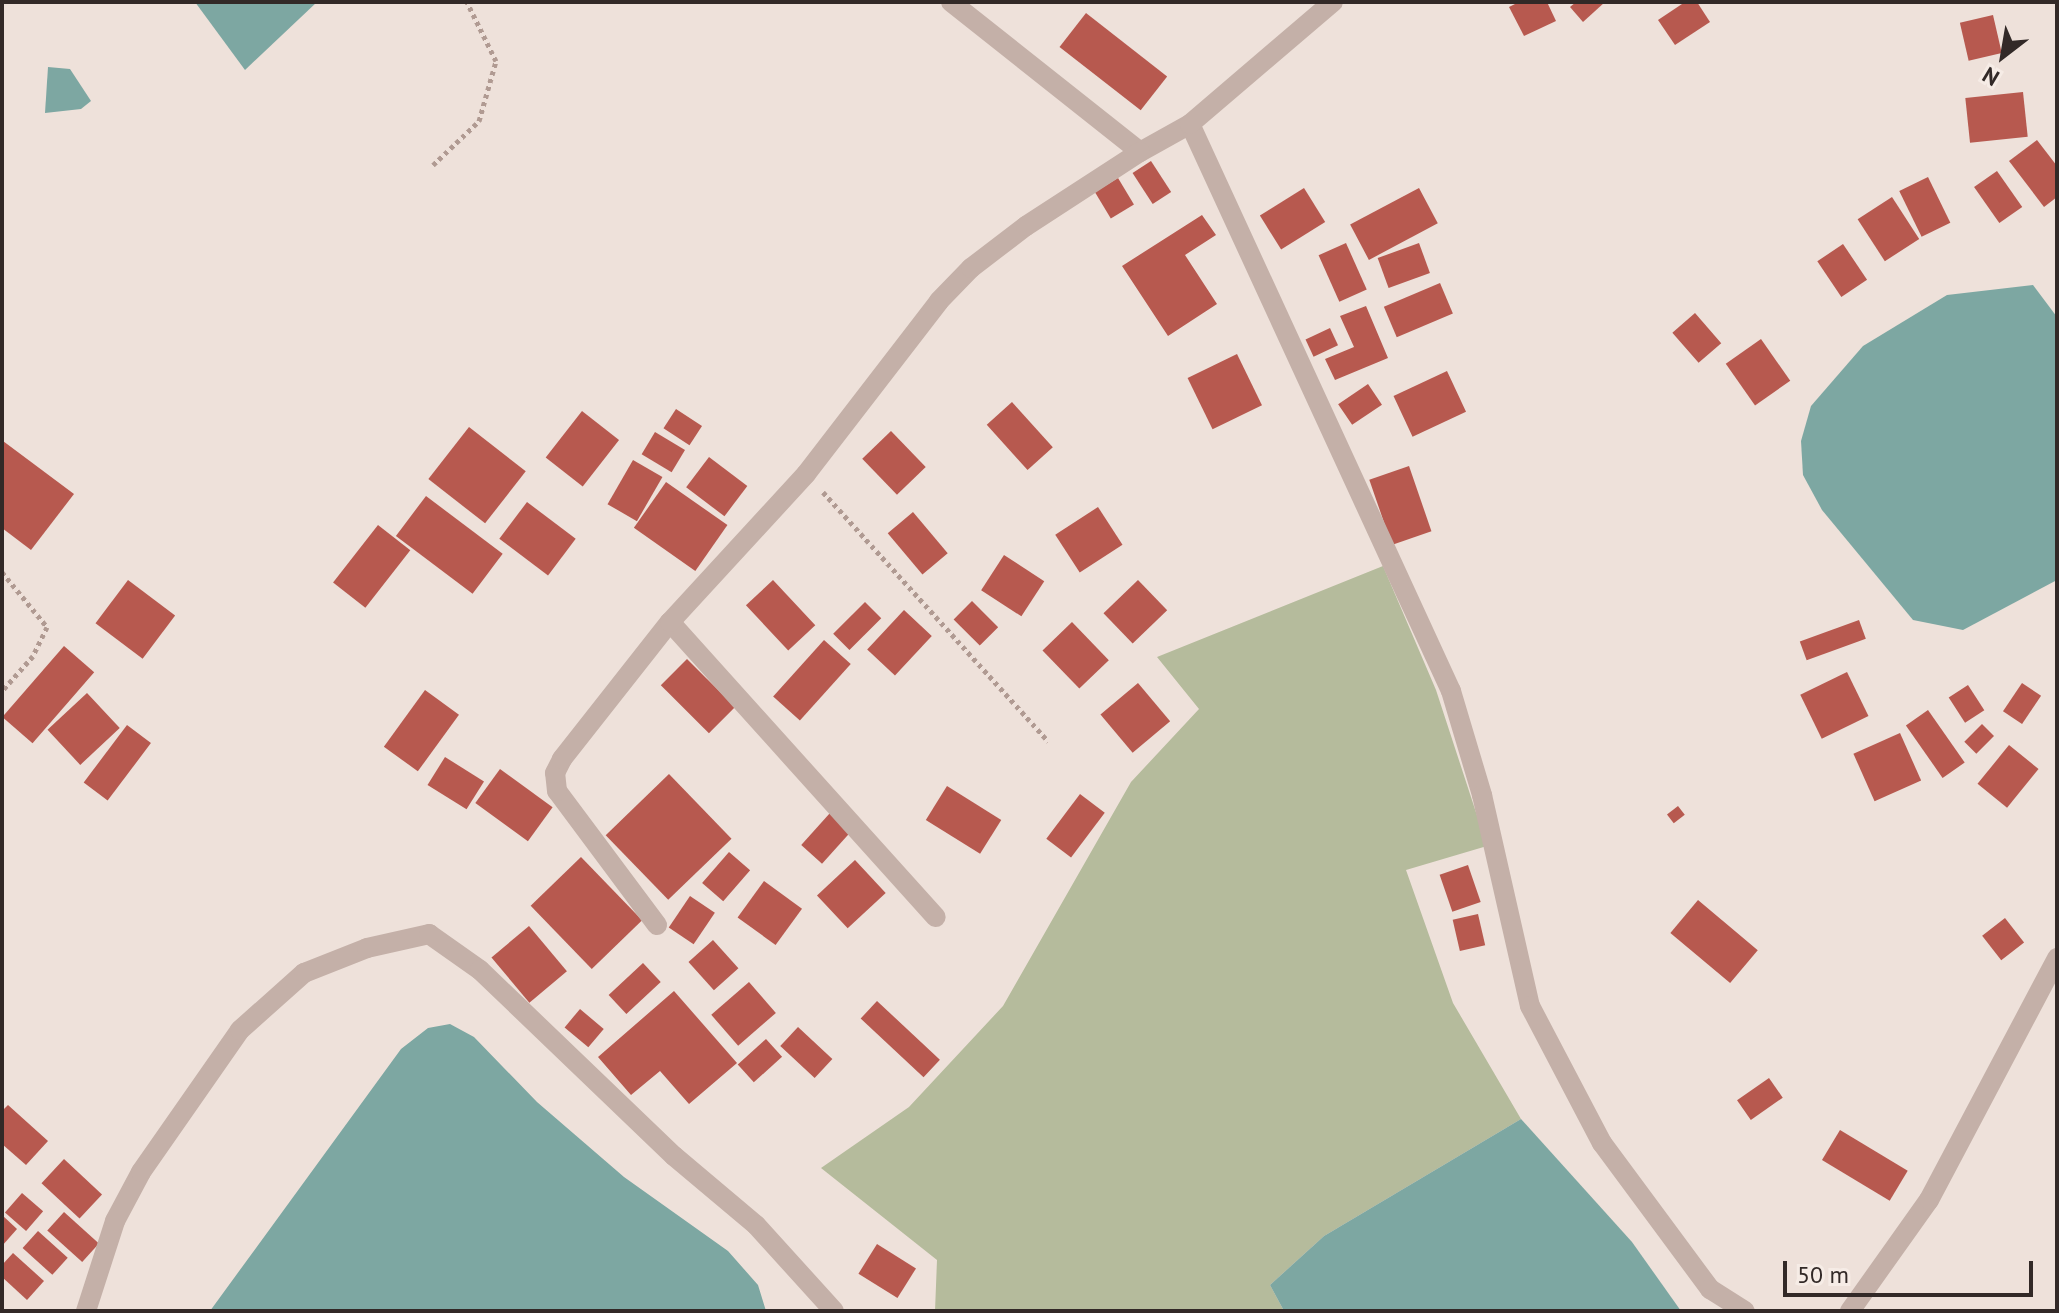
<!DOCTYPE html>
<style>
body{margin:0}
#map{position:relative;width:2059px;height:1313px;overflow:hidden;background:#eee1da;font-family:"PT Sans",sans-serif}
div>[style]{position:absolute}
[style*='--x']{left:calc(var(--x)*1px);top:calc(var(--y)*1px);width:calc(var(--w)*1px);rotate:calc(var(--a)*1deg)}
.green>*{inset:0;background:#b5bb9c}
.water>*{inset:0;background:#7da7a2}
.building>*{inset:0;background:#b7594f;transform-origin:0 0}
.path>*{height:5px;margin-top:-2.5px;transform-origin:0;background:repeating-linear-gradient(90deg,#b09a92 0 4px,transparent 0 8px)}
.minor>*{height:20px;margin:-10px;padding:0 10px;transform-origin:10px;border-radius:10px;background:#c4b0a8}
span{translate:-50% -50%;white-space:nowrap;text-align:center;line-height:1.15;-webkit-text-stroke:6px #f6ece6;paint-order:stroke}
.frame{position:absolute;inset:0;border:4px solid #322927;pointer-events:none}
.north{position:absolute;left:1963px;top:16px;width:80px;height:80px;-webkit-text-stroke:6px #f6ece6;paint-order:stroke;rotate:211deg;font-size:22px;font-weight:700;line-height:32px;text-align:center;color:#322927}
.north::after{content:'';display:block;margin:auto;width:28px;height:36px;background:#322927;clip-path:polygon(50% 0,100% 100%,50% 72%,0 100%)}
.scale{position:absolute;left:1783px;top:1261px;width:250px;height:36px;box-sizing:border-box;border:4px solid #322927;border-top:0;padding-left:10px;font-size:24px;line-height:28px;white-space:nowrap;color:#322927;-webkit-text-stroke:6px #f6ece6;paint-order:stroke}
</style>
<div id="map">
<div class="green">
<div style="clip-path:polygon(1383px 566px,1436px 690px,1487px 846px,1406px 870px,1453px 1003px,1521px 1119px,1324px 1236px,1270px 1285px,1284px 1311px,935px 1311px,937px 1260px,821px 1168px,909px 1107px,1003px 1006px,1131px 782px,1199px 709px,1157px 657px)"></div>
</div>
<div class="water">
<div style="clip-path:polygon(195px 2px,317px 2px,245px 70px)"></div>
<div style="clip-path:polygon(48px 67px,70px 69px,91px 101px,81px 109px,45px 113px)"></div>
<div style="clip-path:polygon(2033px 285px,2057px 317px,2057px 580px,1963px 630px,1913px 620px,1822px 510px,1803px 475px,1801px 441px,1811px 406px,1863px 346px,1947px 295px)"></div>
<div style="clip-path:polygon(450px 1024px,474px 1037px,537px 1102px,624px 1177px,728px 1251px,758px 1285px,766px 1311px,210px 1311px,401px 1049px,428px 1028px)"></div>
<div style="clip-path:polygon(1521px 1119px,1632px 1242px,1681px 1311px,1284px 1311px,1270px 1285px,1324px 1236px)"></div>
</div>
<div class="building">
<div style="clip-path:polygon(1519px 2px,1547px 2px,1556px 21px,1524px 36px,1509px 7px)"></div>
<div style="clip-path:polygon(1576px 2px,1605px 2px,1583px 22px,1570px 7px)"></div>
<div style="clip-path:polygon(1685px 2px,1697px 2px,1710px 22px,1675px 45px,1658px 20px)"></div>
<div style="left:1086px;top:13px;width:103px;height:43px;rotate:38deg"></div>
<div style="left:1993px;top:15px;width:39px;height:34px;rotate:77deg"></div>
<div style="left:2023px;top:92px;width:45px;height:58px;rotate:84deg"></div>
<div style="clip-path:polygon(2037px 140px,2057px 166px,2057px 197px,2044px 207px,2009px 161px)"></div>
<div style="left:1151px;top:161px;width:37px;height:22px;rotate:57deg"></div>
<div style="left:1997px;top:171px;width:44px;height:28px;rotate:55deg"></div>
<div style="left:1928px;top:177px;width:51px;height:32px;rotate:64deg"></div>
<div style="left:1118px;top:178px;width:31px;height:27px;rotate:59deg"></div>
<div style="left:1304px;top:188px;width:40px;height:52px;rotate:58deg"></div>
<div style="left:1419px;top:188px;width:40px;height:78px;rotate:62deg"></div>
<div style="left:1892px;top:197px;width:50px;height:41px;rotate:57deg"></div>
<div style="clip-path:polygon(1202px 215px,1216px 235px,1185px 255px,1217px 304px,1168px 336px,1122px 266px)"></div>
<div style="left:1346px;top:243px;width:51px;height:30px;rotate:66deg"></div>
<div style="left:1419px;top:243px;width:32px;height:44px;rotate:70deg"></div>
<div style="left:1843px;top:244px;width:43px;height:31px;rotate:56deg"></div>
<div style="left:1440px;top:283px;width:33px;height:61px;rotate:67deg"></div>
<div style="clip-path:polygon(1366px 306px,1388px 358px,1335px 380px,1325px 359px,1354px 347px,1340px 316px)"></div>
<div style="left:1695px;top:313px;width:40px;height:30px;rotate:49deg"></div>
<div style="left:1330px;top:328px;width:19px;height:27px;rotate:65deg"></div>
<div style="left:1761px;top:339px;width:51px;height:43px;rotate:55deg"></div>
<div style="left:1237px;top:354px;width:57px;height:55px;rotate:64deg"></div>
<div style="left:1447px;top:371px;width:45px;height:59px;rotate:65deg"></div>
<div style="left:1368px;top:384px;width:25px;height:36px;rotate:56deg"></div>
<div style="left:1012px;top:402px;width:61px;height:34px;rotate:48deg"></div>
<div style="left:676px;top:409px;width:31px;height:23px;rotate:33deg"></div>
<div style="left:582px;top:411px;width:47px;height:59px;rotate:38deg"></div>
<div style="left:469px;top:427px;width:72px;height:66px;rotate:38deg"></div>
<div style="left:891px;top:431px;width:50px;height:40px;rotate:46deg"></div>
<div style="left:655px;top:432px;width:35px;height:26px;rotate:31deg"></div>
<div style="clip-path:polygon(3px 441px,74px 494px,31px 550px,2px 528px)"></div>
<div style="left:709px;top:457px;width:48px;height:38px;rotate:37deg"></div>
<div style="left:633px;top:460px;width:34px;height:51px;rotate:30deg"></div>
<div style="left:1409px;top:466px;width:69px;height:42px;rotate:71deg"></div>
<div style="left:666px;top:482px;width:75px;height:56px;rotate:35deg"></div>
<div style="left:426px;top:496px;width:96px;height:50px;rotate:37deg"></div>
<div style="left:527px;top:502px;width:61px;height:46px;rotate:37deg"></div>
<div style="left:1098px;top:507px;width:45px;height:51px;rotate:57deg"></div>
<div style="left:913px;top:512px;width:54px;height:33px;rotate:50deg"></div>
<div style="left:378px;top:525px;width:41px;height:73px;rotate:38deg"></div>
<div style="left:1004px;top:555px;width:48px;height:42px;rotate:33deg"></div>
<div style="left:128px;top:580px;width:59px;height:54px;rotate:37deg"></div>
<div style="left:773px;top:580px;width:62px;height:37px;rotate:47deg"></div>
<div style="left:1138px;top:580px;width:42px;height:48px;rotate:46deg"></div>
<div style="left:972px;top:601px;width:37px;height:26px;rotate:45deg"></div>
<div style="left:865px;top:602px;width:23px;height:45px;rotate:45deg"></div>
<div style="left:904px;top:610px;width:38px;height:54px;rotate:43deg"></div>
<div style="left:1859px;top:620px;width:20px;height:63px;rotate:70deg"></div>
<div style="left:1072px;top:622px;width:53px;height:41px;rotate:46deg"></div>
<div style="left:824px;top:640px;width:36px;height:76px;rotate:42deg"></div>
<div style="left:64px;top:646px;width:40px;height:94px;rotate:41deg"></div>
<div style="left:687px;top:659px;width:68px;height:37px;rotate:45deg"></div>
<div style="left:1847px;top:672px;width:49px;height:52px;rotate:64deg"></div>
<div style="left:1138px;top:683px;width:50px;height:49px;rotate:50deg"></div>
<div style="left:2022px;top:683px;width:23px;height:34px;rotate:34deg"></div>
<div style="left:1968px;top:685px;width:30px;height:23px;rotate:57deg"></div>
<div style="left:425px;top:690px;width:42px;height:70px;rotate:36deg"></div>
<div style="left:87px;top:693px;width:48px;height:54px;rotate:47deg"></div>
<div style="left:1928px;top:710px;width:64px;height:27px;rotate:55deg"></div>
<div style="left:1982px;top:724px;width:17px;height:25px;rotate:45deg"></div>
<div style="left:127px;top:725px;width:30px;height:72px;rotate:37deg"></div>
<div style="left:1900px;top:733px;width:52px;height:51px;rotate:66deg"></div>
<div style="left:2009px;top:745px;width:38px;height:50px;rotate:39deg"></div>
<div style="left:445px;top:757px;width:46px;height:33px;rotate:32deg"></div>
<div style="left:500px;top:769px;width:65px;height:42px;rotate:36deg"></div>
<div style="left:669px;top:774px;width:90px;height:88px;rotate:46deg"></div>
<div style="left:947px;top:786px;width:64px;height:40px;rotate:32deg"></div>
<div style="left:1080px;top:794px;width:31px;height:56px;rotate:37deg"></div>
<div style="left:1678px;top:806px;width:11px;height:14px;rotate:52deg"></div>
<div style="left:830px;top:813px;width:28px;height:43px;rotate:42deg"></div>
<div style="left:729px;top:852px;width:28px;height:41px;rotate:41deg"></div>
<div style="left:581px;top:857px;width:88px;height:70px;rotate:46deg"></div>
<div style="left:855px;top:860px;width:45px;height:52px;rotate:47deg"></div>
<div style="left:1468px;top:865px;width:39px;height:30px;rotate:71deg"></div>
<div style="left:764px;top:881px;width:47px;height:45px;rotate:36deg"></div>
<div style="left:690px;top:896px;width:30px;height:38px;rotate:34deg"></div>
<div style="left:1698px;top:900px;width:78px;height:43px;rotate:40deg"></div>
<div style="left:1478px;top:914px;width:32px;height:26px;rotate:77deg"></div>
<div style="left:2005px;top:918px;width:31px;height:29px;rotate:52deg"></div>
<div style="left:529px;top:926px;width:59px;height:49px;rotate:50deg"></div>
<div style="left:713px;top:940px;width:38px;height:33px;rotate:48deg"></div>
<div style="left:643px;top:963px;width:26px;height:47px;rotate:47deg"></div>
<div style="left:749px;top:982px;width:41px;height:50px;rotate:49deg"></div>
<div style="clip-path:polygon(674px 991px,737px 1063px,689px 1104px,660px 1071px,631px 1095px,598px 1057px)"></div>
<div style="left:877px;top:1001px;width:86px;height:24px;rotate:43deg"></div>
<div style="left:580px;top:1009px;width:31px;height:24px;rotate:40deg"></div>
<div style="left:798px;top:1027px;width:47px;height:26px;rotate:43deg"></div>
<div style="left:766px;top:1039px;width:24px;height:38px;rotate:48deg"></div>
<div style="left:1769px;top:1078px;width:24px;height:39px;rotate:55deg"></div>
<div style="clip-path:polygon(8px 1105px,48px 1141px,26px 1165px,2px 1144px,2px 1111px)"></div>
<div style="left:1840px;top:1130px;width:79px;height:35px;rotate:31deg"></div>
<div style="left:64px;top:1159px;width:52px;height:33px;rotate:43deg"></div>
<div style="left:22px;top:1193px;width:28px;height:26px;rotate:41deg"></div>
<div style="left:64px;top:1212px;width:47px;height:25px;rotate:42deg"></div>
<div style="clip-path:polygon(2px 1215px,17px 1229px,2px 1246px)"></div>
<div style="left:38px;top:1231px;width:40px;height:23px;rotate:42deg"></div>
<div style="left:877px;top:1244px;width:46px;height:35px;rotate:32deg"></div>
<div style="clip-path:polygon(13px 1253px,44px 1281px,27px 1300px,2px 1277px,2px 1265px)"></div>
</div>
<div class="path">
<div style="--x:433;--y:165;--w:64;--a:-43.7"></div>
<div style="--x:479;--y:121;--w:62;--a:-74.2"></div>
<div style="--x:496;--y:61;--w:66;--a:-116.2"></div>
<div style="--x:823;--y:492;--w:336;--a:47.9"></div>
<div style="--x:2;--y:572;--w:71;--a:50.7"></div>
<div style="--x:47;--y:627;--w:32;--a:116"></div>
<div style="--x:33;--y:656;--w:47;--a:131.5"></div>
</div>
<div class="minor">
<div style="--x:951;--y:2;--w:241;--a:38.4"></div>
<div style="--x:1140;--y:152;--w:57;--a:-29.2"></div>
<div style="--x:1190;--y:124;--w:624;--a:65.28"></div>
<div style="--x:1451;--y:691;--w:109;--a:73.4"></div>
<div style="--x:1482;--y:795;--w:216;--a:77.2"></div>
<div style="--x:1530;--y:1006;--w:155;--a:62.3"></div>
<div style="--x:1602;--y:1143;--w:182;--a:53.5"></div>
<div style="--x:1710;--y:1289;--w:41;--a:32.2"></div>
<div style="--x:1190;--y:124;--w:188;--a:-40.5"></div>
<div style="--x:670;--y:622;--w:397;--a:48"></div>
<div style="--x:657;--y:925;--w:167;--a:-126.7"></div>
<div style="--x:557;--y:791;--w:18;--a:-96"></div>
<div style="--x:555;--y:773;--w:16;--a:-63"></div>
<div style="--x:562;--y:759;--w:174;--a:-51.8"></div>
<div style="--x:670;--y:622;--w:201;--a:-47.4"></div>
<div style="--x:806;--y:474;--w:218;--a:-52.4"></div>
<div style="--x:939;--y:301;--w:46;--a:-45.9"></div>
<div style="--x:971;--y:268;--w:69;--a:-37.4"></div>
<div style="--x:1026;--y:226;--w:136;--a:-33"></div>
<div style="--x:86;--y:1311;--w:95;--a:-72.1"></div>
<div style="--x:115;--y:1221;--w:55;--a:-62"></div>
<div style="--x:141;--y:1172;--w:173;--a:-55.1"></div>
<div style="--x:240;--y:1030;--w:86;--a:-41.7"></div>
<div style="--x:304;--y:973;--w:68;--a:-21.6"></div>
<div style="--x:367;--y:948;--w:64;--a:-12.7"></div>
<div style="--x:429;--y:934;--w:62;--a:35.2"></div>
<div style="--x:480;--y:970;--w:269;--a:43.8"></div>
<div style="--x:674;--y:1156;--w:107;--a:40.1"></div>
<div style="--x:756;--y:1225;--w:116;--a:47.8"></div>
<div style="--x:1850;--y:1311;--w:136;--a:-54.6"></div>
<div style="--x:1929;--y:1200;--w:274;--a:-62.1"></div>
</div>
<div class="frame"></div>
<div class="north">N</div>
<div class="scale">50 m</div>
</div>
